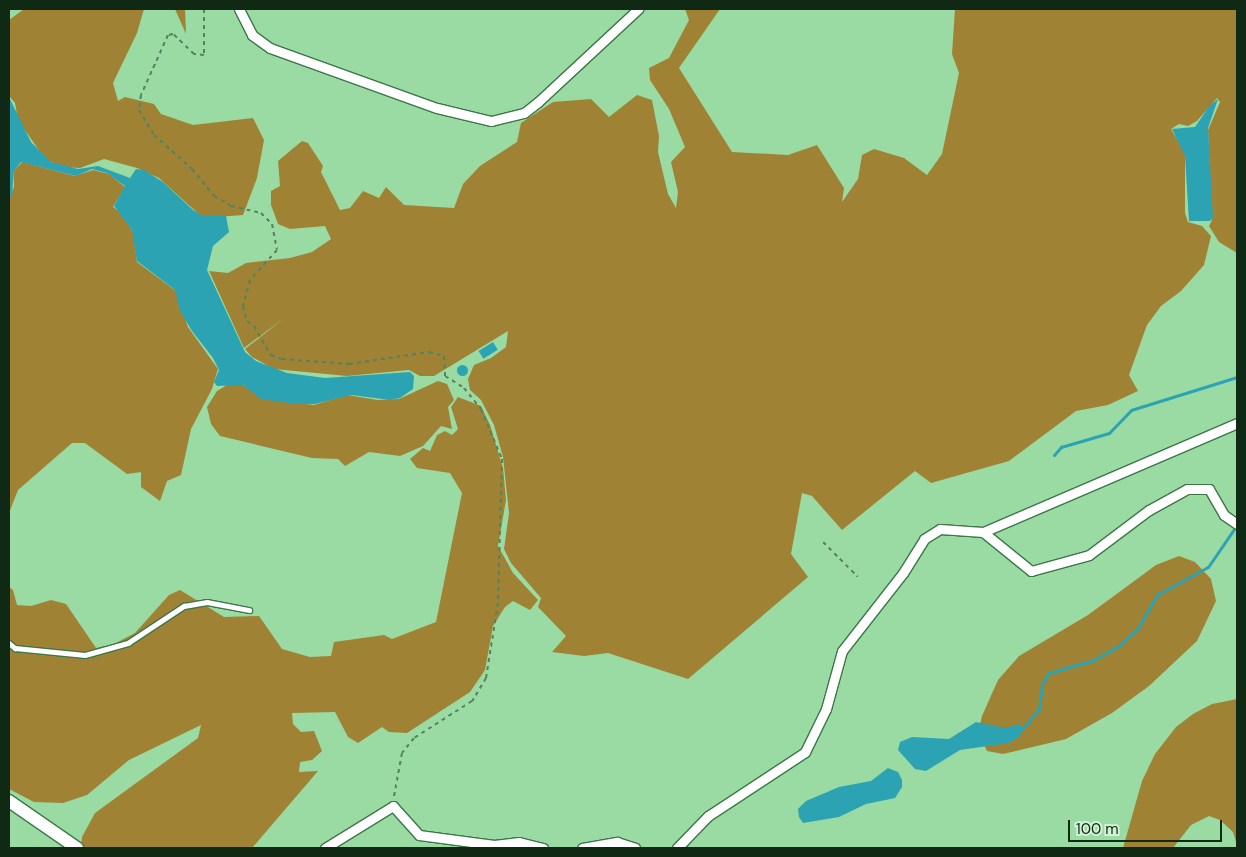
<!DOCTYPE html>
<style>
body{margin:0}
#map{position:relative;width:1246px;height:857px;overflow:hidden;background:#9adaa3;font-family:"DM Sans",sans-serif}
div>[style]{position:absolute}
[style*='--x']{left:calc(var(--x)*1px);top:calc(var(--y)*1px);width:calc(var(--w)*1px);rotate:calc(var(--a)*1deg)}
.forest>*{inset:0;background:#a08234}
.water>*{inset:0;background:#2ca3b3;transform-origin:0 0}
.round{border-radius:50%}
.stream>*{height:3px;margin:-1.5px;padding:0 1.5px;transform-origin:1.5px;border-radius:1.5px;background:#2ca3b3}
.path>*{height:2px;margin-top:-1px;transform-origin:0;background:repeating-linear-gradient(90deg,#55825c 0 4px,transparent 0 8px)}
.roads{filter:drop-shadow(1px 0 #3b7746) drop-shadow(-1px 0 #3b7746) drop-shadow(0 1px #3b7746) drop-shadow(0 -1px #3b7746)}
.lane>*{height:4.5px;margin:-2.25px;padding:0 2.25px;transform-origin:2.25px;border-radius:2.25px;background:#fff}
.street>*{height:9px;margin:-4.5px;padding:0 4.5px;transform-origin:4.5px;border-radius:4.5px;background:#fff}
.secondary>*{height:12px;margin:-6px;padding:0 6px;transform-origin:6px;border-radius:6px;background:#fff}
span{translate:-50% -50%;white-space:nowrap;text-align:center;line-height:1.15;-webkit-text-stroke:5px #d2f2d6;paint-order:stroke}
.frame{position:absolute;inset:0;border:10px solid #0f2914;pointer-events:none}
.scale{position:absolute;left:1068px;top:820px;width:154px;height:22px;box-sizing:border-box;border:2px solid #0f2914;border-top:0;padding-left:6px;font-size:15px;line-height:18px;white-space:nowrap;color:#0f2914;-webkit-text-stroke:4px #d2f2d6;paint-order:stroke}
</style>
<div id="map">
<div class="forest">
<div style="clip-path:polygon(24px 9px,144px 9px,137px 33px,113px 83px,118px 101px,125px 97px,154px 104px,161px 114px,193px 125px,253px 118px,264px 140px,257px 178px,243px 215px,203px 218px,159px 178px,137px 168px,104px 159px,80px 168px,63px 167px,45px 159px,18px 120px,15px 103px,9px 96px,9px 20px)"></div>
<div style="clip-path:polygon(175px 9px,185px 9px,186px 34px)"></div>
<div style="clip-path:polygon(685px 9px,720px 9px,679px 68px,732px 152px,788px 155px,817px 145px,844px 188px,842px 202px,858px 179px,862px 155px,874px 149px,904px 158px,927px 175px,942px 154px,959px 73px,952px 54px,955px 9px,1237px 9px,1237px 253px,1219px 242px,1209px 226px,1212px 220px,1208px 130px,1220px 102px,1217px 98px,1197px 121px,1188px 126px,1179px 124px,1171px 129px,1185px 153px,1185px 213px,1188px 222px,1202px 226px,1211px 236px,1204px 265px,1181px 291px,1161px 306px,1147px 325px,1129px 375px,1138px 391px,1108px 405px,1076px 411px,1009px 461px,931px 483px,915px 471px,842px 530px,812px 496px,802px 493px,791px 554px,808px 577px,688px 679px,608px 653px,584px 656px,552px 652px,566px 636px,538px 607px,541px 598px,511px 563px,504px 549px,509px 513px,503px 457px,494px 425px,481px 400px,470px 390px,468px 379px,474px 365px,491px 358px,506px 347px,508px 331px,434px 376px,420px 376px,409px 370px,347px 376px,274px 369px,252px 357px,245px 349px,283px 319px,244px 348px,209px 271px,228px 273px,246px 263px,290px 258px,312px 252px,331px 239px,325px 226px,290px 229px,278px 224px,271px 205px,271px 191px,280px 186px,278px 161px,302px 141px,308px 143px,323px 166px,321px 172px,340px 210px,350px 208px,363px 191px,379px 198px,386px 187px,404px 205px,454px 208px,463px 184px,480px 166px,517px 142px,521px 123px,553px 102px,591px 99px,609px 117px,637px 95px,652px 100px,659px 136px,658px 152px,668px 194px,676px 208px,678px 192px,671px 162px,685px 147px,669px 109px,650px 80px,649px 68px,669px 58px,689px 20px)"></div>
<div style="clip-path:polygon(22px 162px,75px 176px,93px 170px,109px 174px,125px 187px,113px 207px,121px 213px,133px 232px,137px 262px,176px 291px,188px 327px,218px 369px,212px 389px,191px 429px,181px 475px,167px 481px,160px 501px,141px 487px,141px 472px,127px 474px,85px 443px,72px 443px,18px 490px,9px 513px,9px 199px,14px 187px,14px 171px)"></div>
<div style="clip-path:polygon(438px 381px,447px 384px,454px 400px,448px 407px,452px 429px,441px 426px,423px 446px,400px 456px,369px 452px,345px 466px,338px 459px,312px 458px,220px 436px,211px 424px,207px 407px,217px 391px,227px 385px,241px 384px,263px 398px,314px 405px,347px 395px,378px 400px,399px 399px)"></div>
<div style="clip-path:polygon(458px 397px,481px 406px,490px 425px,503px 468px,506px 500px,498px 546px,513px 573px,538px 600px,530px 610px,513px 601px,505px 607px,493px 626px,485px 670px,470px 692px,407px 733px,389px 732px,382px 727px,358px 743px,348px 737px,335px 712px,292px 713px,293px 724px,301px 732px,314px 731px,322px 751px,312px 760px,300px 762px,299px 772px,318px 771px,252px 848px,81px 847px,82px 837px,95px 813px,198px 738px,201px 725px,129px 760px,87px 795px,63px 803px,34px 802px,9px 789px,9px 587px,13px 590px,17px 605px,31px 606px,51px 600px,66px 604px,96px 648px,114px 644px,135px 633px,169px 595px,180px 590px,224px 617px,259px 616px,282px 649px,310px 657px,331px 656px,334px 642px,384px 635px,392px 639px,436px 622px,462px 493px,450px 473px,417px 468px,410px 459px,423px 448px,430px 451px,437px 435px,445px 431px,452px 435px,458px 429px,451px 407px)"></div>
<div style="clip-path:polygon(1179px 556px,1195px 562px,1211px 579px,1216px 601px,1197px 641px,1149px 686px,1112px 713px,1066px 739px,1003px 754px,987px 751px,978px 733px,982px 716px,998px 680px,1019px 656px,1088px 615px,1156px 565px)"></div>
<div style="clip-path:polygon(1237px 699px,1237px 845px,1233px 832px,1220px 820px,1209px 816px,1191px 825px,1173px 848px,1123px 848px,1142px 781px,1155px 754px,1176px 727px,1193px 714px,1212px 704px)"></div>
</div>
<div class="water">
<div style="clip-path:polygon(9px 97px,31px 142px,51px 162px,78px 169px,98px 166px,130px 178px,136px 169px,144px 170px,163px 182px,193px 210px,203px 216px,226px 216px,229px 232px,213px 246px,207px 270px,245px 352px,256px 361px,287px 373px,325px 378px,410px 372px,414px 376px,413px 389px,400px 398px,390px 400px,351px 395px,315px 404px,295px 404px,261px 399px,243px 385px,217px 386px,214px 382px,219px 370px,213px 358px,192px 331px,180px 311px,175px 290px,137px 261px,132px 230px,114px 206px,125px 186px,107px 173px,92px 169px,76px 176px,21px 162px,14px 171px,12px 196px,9px 199px)"></div>
<div style="clip-path:polygon(1218px 99px,1208px 128px,1213px 218px,1210px 221px,1189px 221px,1185px 156px,1172px 129px,1195px 127px,1210px 105px)"></div>
<div style="left:493px;top:342px;width:9px;height:17px;rotate:58deg"></div>
<div class="round" style="left:456.5px;top:364.5px;width:11px;height:11px"></div>
<div style="clip-path:polygon(976px 722px,1005px 728px,1020px 724px,1024px 729px,1019px 737px,1009px 743px,960px 750px,926px 771px,915px 769px,898px 750px,900px 742px,912px 737px,949px 739px)"></div>
<div style="clip-path:polygon(888px 768px,898px 772px,902px 780px,902px 787px,895px 798px,866px 804px,839px 817px,803px 823px,799px 817px,798px 809px,806px 801px,839px 787px,871px 781px)"></div>
</div>
<div class="stream">
<div style="--x:1054;--y:455;--w:11;--a:-49"></div>
<div style="--x:1061;--y:447;--w:50;--a:-16.3"></div>
<div style="--x:1109;--y:433;--w:32;--a:-46"></div>
<div style="--x:1131;--y:410;--w:111;--a:-17.3"></div>
<div style="--x:1024;--y:727;--w:23;--a:-50"></div>
<div style="--x:1039;--y:709;--w:25;--a:-83"></div>
<div style="--x:1042;--y:684;--w:13;--a:-58"></div>
<div style="--x:1049;--y:673;--w:47;--a:-16.1"></div>
<div style="--x:1094;--y:660;--w:30;--a:-30"></div>
<div style="--x:1120;--y:645;--w:25;--a:-43"></div>
<div style="--x:1138;--y:628;--w:38;--a:-60"></div>
<div style="--x:1157;--y:595;--w:58;--a:-28.8"></div>
<div style="--x:1208;--y:567;--w:46;--a:-55.6"></div>
</div>
<div class="path">
<div style="--x:204;--y:9;--w:46;--a:90"></div>
<div style="--x:204;--y:55;--w:10;--a:-174"></div>
<div style="--x:194;--y:54;--w:29;--a:-136"></div>
<div style="--x:173;--y:34;--w:5;--a:169"></div>
<div style="--x:168;--y:35;--w:66;--a:114.2"></div>
<div style="--x:141;--y:95;--w:15;--a:98"></div>
<div style="--x:139;--y:110;--w:29;--a:59"></div>
<div style="--x:154;--y:135;--w:51;--a:41.8"></div>
<div style="--x:192;--y:169;--w:35;--a:51"></div>
<div style="--x:214;--y:196;--w:20;--a:30"></div>
<div style="--x:231;--y:206;--w:31;--a:13"></div>
<div style="--x:261;--y:213;--w:16;--a:45"></div>
<div style="--x:272;--y:224;--w:26;--a:79"></div>
<div style="--x:277;--y:250;--w:40;--a:132"></div>
<div style="--x:250;--y:280;--w:27;--a:105"></div>
<div style="--x:243;--y:306;--w:16;--a:75"></div>
<div style="--x:247;--y:321;--w:9;--a:36"></div>
<div style="--x:254;--y:326;--w:34;--a:60"></div>
<div style="--x:271;--y:355;--w:12;--a:20"></div>
<div style="--x:282;--y:359;--w:67;--a:4.3"></div>
<div style="--x:349;--y:364;--w:81;--a:-8.5"></div>
<div style="--x:429;--y:352;--w:16;--a:15"></div>
<div style="--x:444;--y:356;--w:20;--a:87"></div>
<div style="--x:445;--y:376;--w:22;--a:32"></div>
<div style="--x:464;--y:388;--w:27;--a:51"></div>
<div style="--x:481;--y:409;--w:54;--a:67.2"></div>
<div style="--x:502;--y:459;--w:144;--a:91.6"></div>
<div style="--x:498;--y:603;--w:76;--a:99.1"></div>
<div style="--x:486;--y:678;--w:27;--a:121"></div>
<div style="--x:472;--y:701;--w:69;--a:147.5"></div>
<div style="--x:414;--y:738;--w:19;--a:129"></div>
<div style="--x:402;--y:753;--w:44;--a:100.5"></div>
<div style="--x:823;--y:542;--w:49;--a:45"></div>
</div>
<div class="roads">
<div class="lane">
<div style="--x:9;--y:643;--w:8;--a:40"></div>
<div style="--x:15;--y:648;--w:70;--a:5.7"></div>
<div style="--x:85;--y:655;--w:45;--a:-15.6"></div>
<div style="--x:128;--y:643;--w:67;--a:-33.5"></div>
<div style="--x:184;--y:606;--w:23;--a:-10"></div>
<div style="--x:207;--y:602;--w:43;--a:10.8"></div>
</div>
<div class="street">
<div style="--x:239;--y:9;--w:29;--a:63"></div>
<div style="--x:252;--y:35;--w:22;--a:36"></div>
<div style="--x:270;--y:48;--w:177;--a:19.8"></div>
<div style="--x:437;--y:108;--w:56;--a:13.5"></div>
<div style="--x:491;--y:121;--w:34;--a:-14"></div>
<div style="--x:524;--y:113;--w:18;--a:-38"></div>
<div style="--x:538;--y:102;--w:137;--a:-42.9"></div>
<div style="--x:983;--y:532;--w:62;--a:39.1"></div>
<div style="--x:1031;--y:571;--w:60;--a:-15.4"></div>
<div style="--x:1089;--y:555;--w:75;--a:-36.9"></div>
<div style="--x:1149;--y:510;--w:43;--a:-28.9"></div>
<div style="--x:1187;--y:489;--w:22;--a:0"></div>
<div style="--x:1209;--y:489;--w:30;--a:60"></div>
<div style="--x:1224;--y:515;--w:16;--a:35"></div>
<div style="--x:325;--y:848;--w:80;--a:-31.7"></div>
<div style="--x:393;--y:806;--w:39;--a:48"></div>
<div style="--x:419;--y:835;--w:76;--a:7.6"></div>
<div style="--x:494;--y:845;--w:25;--a:-7"></div>
<div style="--x:519;--y:842;--w:25;--a:14"></div>
<div style="--x:582;--y:848;--w:36;--a:-10"></div>
<div style="--x:617;--y:842;--w:19;--a:18"></div>
<div style="--x:677;--y:848;--w:45;--a:-45.9"></div>
<div style="--x:708;--y:816;--w:116;--a:-33.4"></div>
<div style="--x:805;--y:752;--w:48;--a:-64"></div>
<div style="--x:826;--y:709;--w:60;--a:-74.6"></div>
<div style="--x:842;--y:651;--w:99;--a:-52"></div>
<div style="--x:903;--y:573;--w:40;--a:-58"></div>
<div style="--x:924;--y:539;--w:19;--a:-32"></div>
<div style="--x:940;--y:529;--w:43;--a:4"></div>
<div style="--x:983;--y:532;--w:276;--a:-23.2"></div>
</div>
<div class="secondary">
<div style="--x:9;--y:801;--w:83;--a:34.7"></div>
</div>
</div>
<div class="frame"></div>
<div class="scale">100 m</div>
</div>
